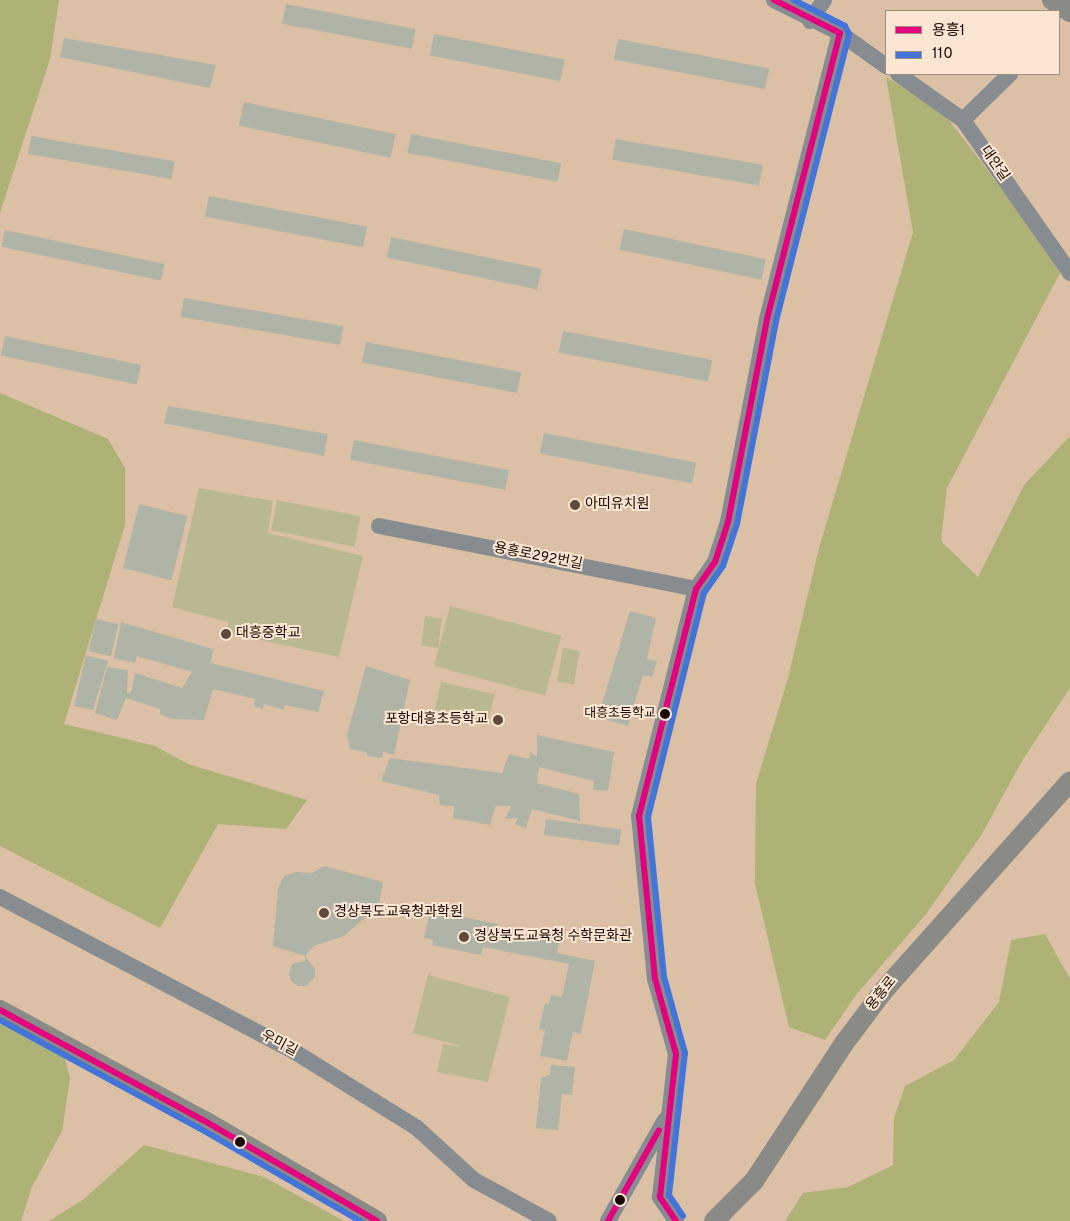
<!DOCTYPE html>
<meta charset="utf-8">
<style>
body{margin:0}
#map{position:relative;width:1070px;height:1221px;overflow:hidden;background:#dbc0a5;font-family:Overpass,"Noto Sans KR",sans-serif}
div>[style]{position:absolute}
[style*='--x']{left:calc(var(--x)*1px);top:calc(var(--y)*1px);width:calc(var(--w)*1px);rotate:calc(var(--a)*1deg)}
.green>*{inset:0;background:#b9b890;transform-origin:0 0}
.forest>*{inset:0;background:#aeb277}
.building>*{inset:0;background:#b0b4a6;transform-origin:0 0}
.minor>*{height:16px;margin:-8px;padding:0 8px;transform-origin:8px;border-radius:8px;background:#878c90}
.major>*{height:20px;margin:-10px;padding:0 10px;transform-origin:10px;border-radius:10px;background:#8a8a86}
.bus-1>*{height:6px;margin:-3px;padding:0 3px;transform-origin:3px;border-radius:3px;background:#e5007d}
.bus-2>*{height:6px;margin:-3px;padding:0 3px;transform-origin:3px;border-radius:3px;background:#4374d9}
.dots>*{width:14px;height:14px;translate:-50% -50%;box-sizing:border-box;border:2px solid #fbe6d3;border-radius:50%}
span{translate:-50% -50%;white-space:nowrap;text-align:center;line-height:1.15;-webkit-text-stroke:4px #fbe6d3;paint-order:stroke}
.bus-label{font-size:13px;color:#1a0900}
.right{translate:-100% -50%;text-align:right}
.street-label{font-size:14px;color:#1a0900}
.poi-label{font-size:14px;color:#1a0900}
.left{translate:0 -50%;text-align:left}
.legend{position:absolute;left:885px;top:10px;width:175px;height:65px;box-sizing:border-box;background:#fbe6d3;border:1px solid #a18e7f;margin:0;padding:6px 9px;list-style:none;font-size:15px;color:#1a0900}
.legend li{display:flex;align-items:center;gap:10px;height:25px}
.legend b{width:25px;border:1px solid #a18e7f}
</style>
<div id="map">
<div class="green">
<div style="clip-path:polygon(199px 488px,273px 501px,268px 533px,363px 556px,339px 657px,228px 633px,228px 622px,172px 607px)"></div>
<div style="left:277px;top:500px;width:85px;height:31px;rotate:11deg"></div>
<div style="left:450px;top:606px;width:115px;height:62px;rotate:15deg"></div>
<div style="left:425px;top:616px;width:17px;height:30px;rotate:7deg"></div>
<div style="left:563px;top:648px;width:17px;height:34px;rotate:10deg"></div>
<div style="left:441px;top:682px;width:55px;height:32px;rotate:13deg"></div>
<div style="clip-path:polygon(428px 975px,510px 997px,488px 1082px,437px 1072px,443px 1044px,464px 1047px,413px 1033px)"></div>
</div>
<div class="forest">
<div style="clip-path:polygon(0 0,59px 0,50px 59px,0 213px)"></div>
<div style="clip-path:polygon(886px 77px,945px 115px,1003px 190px,1060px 273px,947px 488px,941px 541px,978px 577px,1024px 485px,1070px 436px,1070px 688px,1022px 761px,982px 834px,926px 914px,856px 995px,825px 1040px,789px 1027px,755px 884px,756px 784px,788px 678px,819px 548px,913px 232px)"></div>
<div style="clip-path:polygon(0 393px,108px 439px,125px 468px,125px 525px,64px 724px,155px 746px,188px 764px,307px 800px,286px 829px,218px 824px,160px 928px,0 846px)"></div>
<div style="clip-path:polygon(1045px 934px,1070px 979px,1070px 1221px,785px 1221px,803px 1193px,848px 1187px,893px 1165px,894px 1118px,905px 1086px,954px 1060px,999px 1002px,1011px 940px)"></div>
<div style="clip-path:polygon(0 1024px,62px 1047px,70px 1078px,62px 1131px,32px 1187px,21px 1221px,0 1221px)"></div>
<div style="clip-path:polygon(144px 1145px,264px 1177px,344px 1221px,49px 1221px,84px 1199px)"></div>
</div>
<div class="building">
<div style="left:286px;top:4px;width:132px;height:20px;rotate:11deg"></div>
<div style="left:434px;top:34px;width:133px;height:22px;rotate:11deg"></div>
<div style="clip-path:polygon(64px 38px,216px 65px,210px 88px,60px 57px)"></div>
<div style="left:618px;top:39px;width:154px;height:21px;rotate:11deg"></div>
<div style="left:244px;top:102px;width:155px;height:24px;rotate:12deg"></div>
<div style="left:411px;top:134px;width:153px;height:19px;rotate:11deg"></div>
<div style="left:31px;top:136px;width:146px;height:18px;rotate:10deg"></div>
<div style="left:616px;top:139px;width:149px;height:21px;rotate:10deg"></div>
<div style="left:209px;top:196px;width:161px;height:21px;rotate:11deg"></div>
<div style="left:624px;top:229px;width:145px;height:21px;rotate:12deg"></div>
<div style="left:5px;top:230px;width:163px;height:17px;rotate:12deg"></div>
<div style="left:391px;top:237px;width:154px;height:21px;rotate:12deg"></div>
<div style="left:184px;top:298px;width:162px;height:19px;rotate:10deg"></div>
<div style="left:563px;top:331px;width:152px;height:22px;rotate:11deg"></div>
<div style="left:5px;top:336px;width:139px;height:20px;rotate:12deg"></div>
<div style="left:366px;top:342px;width:158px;height:21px;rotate:11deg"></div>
<div style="clip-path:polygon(168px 406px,328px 434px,324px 456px,164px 423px)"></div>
<div style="left:544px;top:433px;width:155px;height:21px;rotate:11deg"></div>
<div style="left:354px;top:440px;width:158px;height:20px;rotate:11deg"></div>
<div style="left:139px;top:504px;width:50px;height:66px;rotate:14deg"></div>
<div style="clip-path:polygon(630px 611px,656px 618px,647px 659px,657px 661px,652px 677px,643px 675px,628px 726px,598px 717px)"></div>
<div style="left:96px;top:619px;width:23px;height:33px;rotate:13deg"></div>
<div style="clip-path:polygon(121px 622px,213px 649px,211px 663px,324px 691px,318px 712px,285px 705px,284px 710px,264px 704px,263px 709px,254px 706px,255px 699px,213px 689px,204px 720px,172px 719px,160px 714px,160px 709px,126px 698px,117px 720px,95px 713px,107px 667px,128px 670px,127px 693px,131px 692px,135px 673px,182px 688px,192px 672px,137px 656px,135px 663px,114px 658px)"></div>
<div style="clip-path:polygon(86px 655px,108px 661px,93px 710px,74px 706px)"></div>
<div style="clip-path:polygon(366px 666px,410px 680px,394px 755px,383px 752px,382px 758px,368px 756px,366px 752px,350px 749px,347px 735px)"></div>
<div style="clip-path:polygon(537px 735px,614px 752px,608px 791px,593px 790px,594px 781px,539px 767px,537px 783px,579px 794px,580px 821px,532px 809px,526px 828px,515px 824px,518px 818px,505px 819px,511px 806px,496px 806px,490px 825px,453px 818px,454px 806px,440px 805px,439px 795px,381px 781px,390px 758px,502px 773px,509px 754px,529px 759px,530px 752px,537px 757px)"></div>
<div style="left:546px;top:819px;width:76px;height:16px;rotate:8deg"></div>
<div style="clip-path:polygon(324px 866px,383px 882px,379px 905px,344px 936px,314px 946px,305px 956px,273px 946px,278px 889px,284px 876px,296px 872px,312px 873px)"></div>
<div style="clip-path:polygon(430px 911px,498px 924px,497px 930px,559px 942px,557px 953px,595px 961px,581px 1034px,573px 1032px,567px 1061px,540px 1056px,545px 1030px,539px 1029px,545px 1003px,549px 1004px,551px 995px,562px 997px,569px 964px,483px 947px,481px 955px,432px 945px,433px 940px,424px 938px)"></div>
<div style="clip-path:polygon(305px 956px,315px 969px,315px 977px,306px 986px,298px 986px,291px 981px,289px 972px,292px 964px,305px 961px)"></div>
<div style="clip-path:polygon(551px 1065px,575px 1067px,572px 1095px,562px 1094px,558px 1130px,536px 1128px,541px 1078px,550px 1075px)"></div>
</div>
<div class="minor">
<div style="--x:774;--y:0;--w:74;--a:26.6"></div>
<div style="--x:840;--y:33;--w:57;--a:35.7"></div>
<div style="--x:810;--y:21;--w:25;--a:-56"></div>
<div style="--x:898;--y:74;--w:80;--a:35.3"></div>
<div style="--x:963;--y:120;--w:187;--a:55"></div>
<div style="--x:963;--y:120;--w:66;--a:-44.4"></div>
<div style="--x:379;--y:526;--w:323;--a:11.2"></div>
<div style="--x:0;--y:897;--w:333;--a:27.7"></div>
<div style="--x:295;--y:1052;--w:144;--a:31.9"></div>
<div style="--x:417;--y:1128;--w:77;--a:42.4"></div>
<div style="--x:474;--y:1180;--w:85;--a:28.7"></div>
<div style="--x:608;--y:1221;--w:116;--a:-60.6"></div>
<div style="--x:676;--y:1221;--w:29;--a:-124"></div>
<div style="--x:660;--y:1197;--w:144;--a:-83.6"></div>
<div style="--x:676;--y:1054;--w:78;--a:-105.6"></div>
<div style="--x:655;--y:979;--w:164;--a:-95.6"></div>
<div style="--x:639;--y:816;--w:234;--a:-75.9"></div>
<div style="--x:696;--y:589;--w:33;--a:-55"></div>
<div style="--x:715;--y:562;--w:42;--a:-72"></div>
<div style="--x:728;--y:522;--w:207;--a:-79.1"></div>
<div style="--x:767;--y:319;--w:295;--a:-75.7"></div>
</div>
<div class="major">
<div style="--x:1052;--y:0;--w:22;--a:34"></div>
<div style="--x:0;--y:1010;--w:231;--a:28.5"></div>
<div style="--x:203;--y:1120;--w:201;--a:30.1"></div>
<div style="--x:714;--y:1221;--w:57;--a:-45"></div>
<div style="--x:754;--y:1181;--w:166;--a:-56.8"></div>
<div style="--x:845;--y:1042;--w:66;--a:-53"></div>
<div style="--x:885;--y:989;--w:278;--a:-48.3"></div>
</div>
<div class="bus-1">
<div style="--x:0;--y:1010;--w:231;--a:28.5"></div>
<div style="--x:203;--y:1120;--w:201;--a:30.1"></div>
<div style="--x:608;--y:1221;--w:104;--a:-60.7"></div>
<div style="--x:676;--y:1221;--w:29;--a:-124"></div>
<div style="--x:660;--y:1197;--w:144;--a:-83.6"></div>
<div style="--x:676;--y:1054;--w:78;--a:-105.6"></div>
<div style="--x:655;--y:979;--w:164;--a:-95.6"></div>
<div style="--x:639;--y:816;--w:234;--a:-75.9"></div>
<div style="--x:696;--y:589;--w:33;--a:-55"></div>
<div style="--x:715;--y:562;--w:42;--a:-72"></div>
<div style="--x:728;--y:522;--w:207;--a:-79.1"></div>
<div style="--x:767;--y:319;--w:295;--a:-75.7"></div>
<div style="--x:840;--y:33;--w:74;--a:-153.4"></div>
</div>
<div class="bus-2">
<div style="--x:0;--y:1020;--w:226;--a:28.5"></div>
<div style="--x:199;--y:1128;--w:186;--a:30"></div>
<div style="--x:683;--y:1216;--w:25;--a:-124"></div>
<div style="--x:669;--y:1195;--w:143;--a:-83.6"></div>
<div style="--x:685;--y:1053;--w:79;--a:-105.4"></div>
<div style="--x:664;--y:977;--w:161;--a:-95.7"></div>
<div style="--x:648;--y:817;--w:231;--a:-76"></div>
<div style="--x:704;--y:593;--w:33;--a:-55"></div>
<div style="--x:723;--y:566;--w:44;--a:-71.6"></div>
<div style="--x:737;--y:524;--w:207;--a:-79.1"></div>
<div style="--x:776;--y:321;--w:296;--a:-75.7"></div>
<div style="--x:849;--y:34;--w:9;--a:-117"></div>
<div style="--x:845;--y:26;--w:57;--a:-153"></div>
</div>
<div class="dots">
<div style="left:575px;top:505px;background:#5e493a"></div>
<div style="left:226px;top:634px;background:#5e493a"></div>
<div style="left:665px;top:714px;background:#1a0900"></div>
<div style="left:498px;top:720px;background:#5e493a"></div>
<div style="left:324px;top:913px;background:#5e493a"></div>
<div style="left:464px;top:937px;background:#5e493a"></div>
<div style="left:240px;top:1142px;background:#1a0900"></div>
<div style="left:620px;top:1200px;background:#1a0900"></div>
</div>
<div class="bus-label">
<span class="right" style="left:656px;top:714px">대흥초등학교</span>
</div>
<div class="street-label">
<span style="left:994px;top:164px;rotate:55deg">대안길</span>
<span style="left:538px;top:557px;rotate:11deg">용흥로292번길</span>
<span style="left:882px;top:994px;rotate:-51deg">용흥로</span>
<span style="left:279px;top:1044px;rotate:28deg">우미길</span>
</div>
<div class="poi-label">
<span class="left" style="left:585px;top:505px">아띠유치원</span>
<span class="left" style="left:236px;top:634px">대흥중학교</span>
<span class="right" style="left:488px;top:720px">포항대흥초등학교</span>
<span class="left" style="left:334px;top:913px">경상북도교육청과학원</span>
<span class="left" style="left:474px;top:937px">경상북도교육청 수학문화관</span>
</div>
<ul class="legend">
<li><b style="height:6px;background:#e5007d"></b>용흥1</li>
<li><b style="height:6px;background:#4374d9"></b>110</li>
</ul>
</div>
